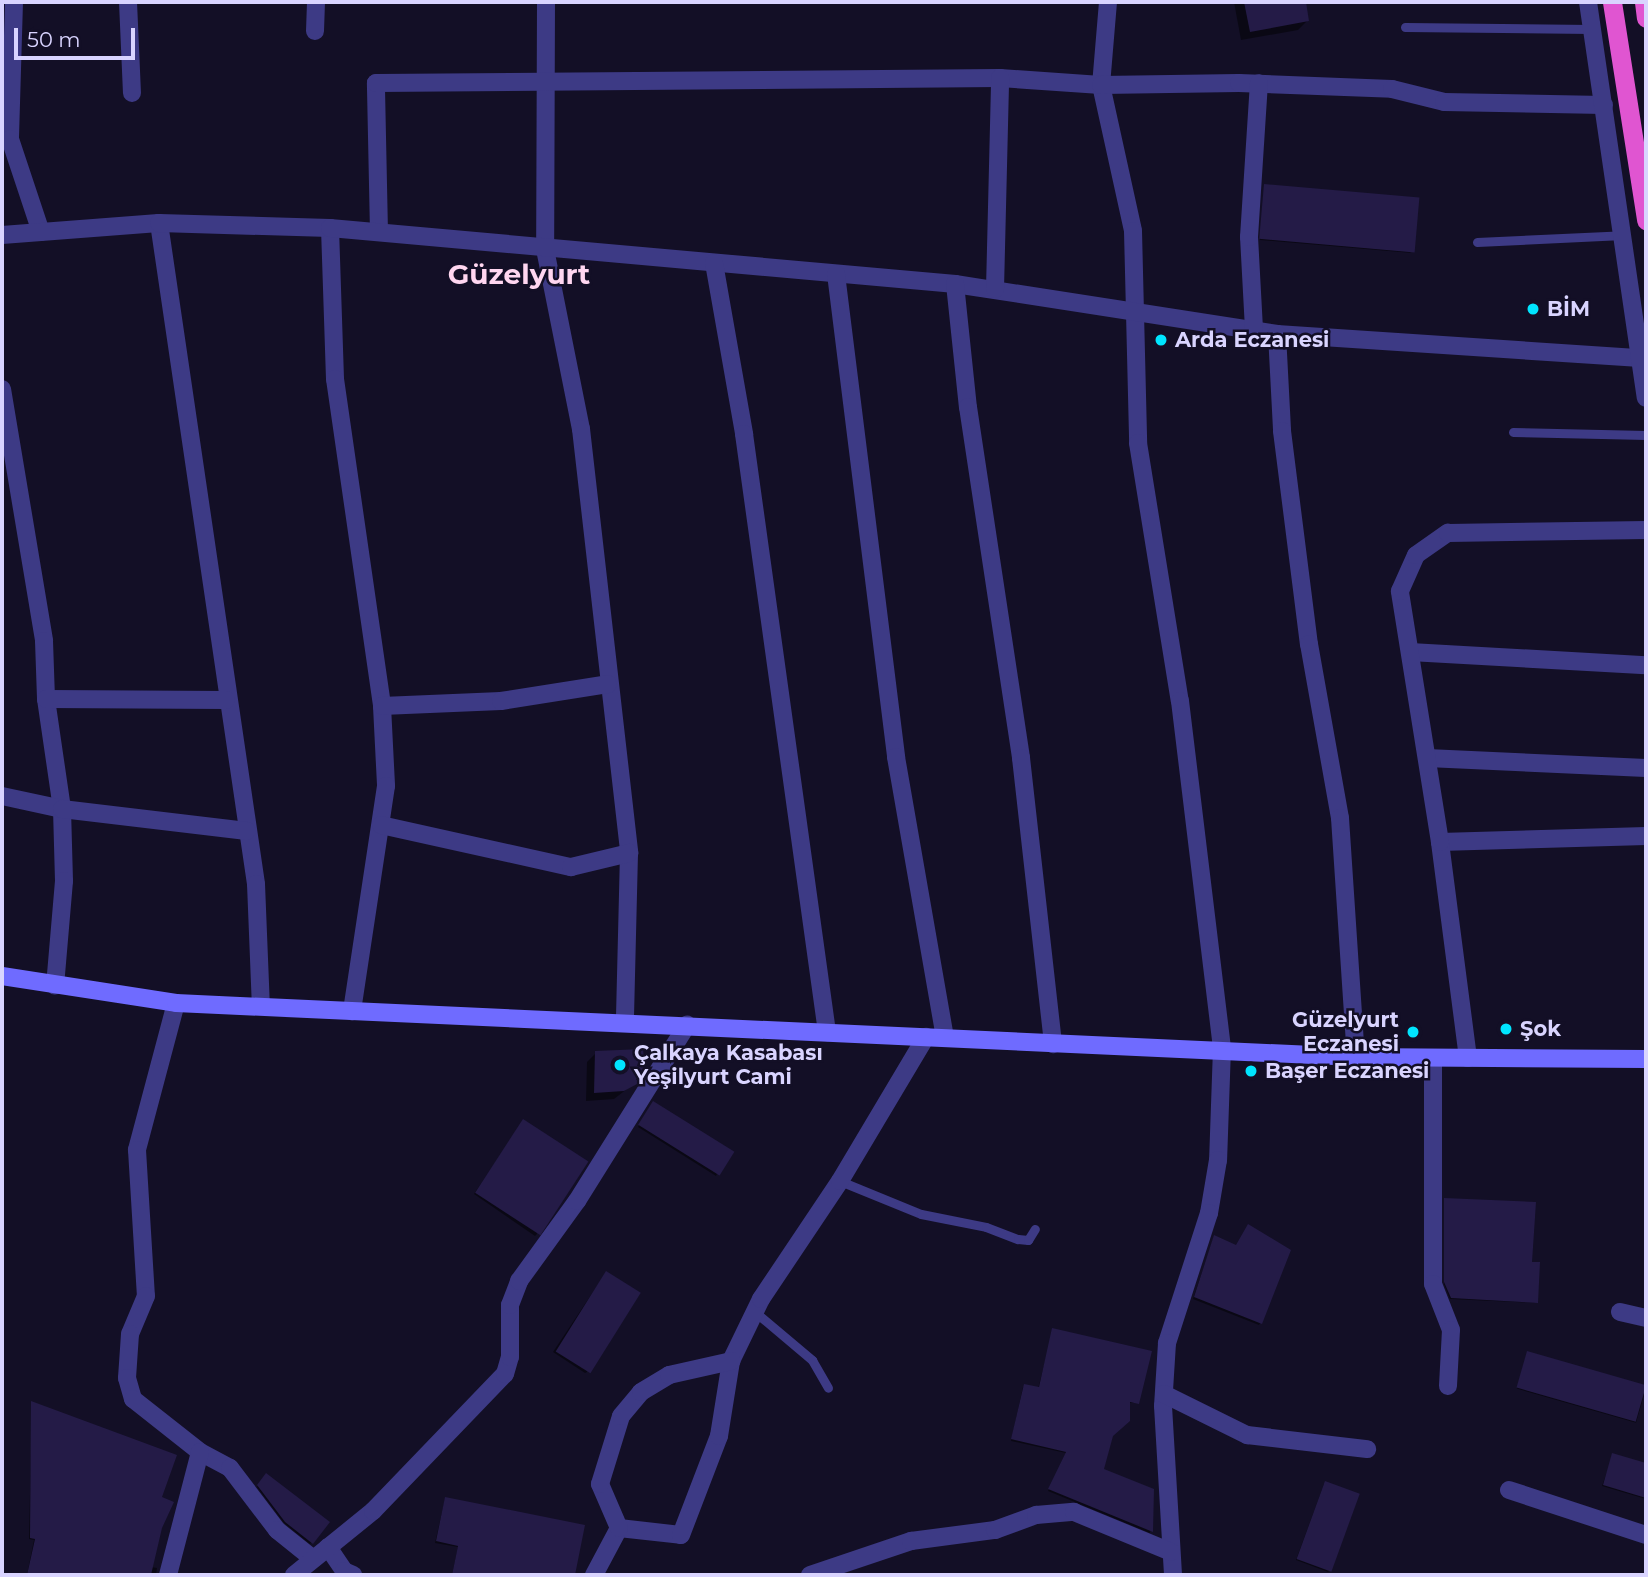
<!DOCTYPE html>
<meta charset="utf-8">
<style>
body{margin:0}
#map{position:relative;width:1648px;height:1577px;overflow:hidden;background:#130f26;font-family:Montserrat,sans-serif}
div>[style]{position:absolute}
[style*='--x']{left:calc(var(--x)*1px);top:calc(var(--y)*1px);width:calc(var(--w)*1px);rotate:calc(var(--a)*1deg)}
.shadow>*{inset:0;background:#0007;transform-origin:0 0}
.building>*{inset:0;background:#241b47;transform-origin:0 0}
.service>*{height:9px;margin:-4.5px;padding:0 4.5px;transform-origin:4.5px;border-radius:4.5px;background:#3d3a85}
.minor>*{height:18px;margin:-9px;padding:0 9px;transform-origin:9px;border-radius:9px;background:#3d3a85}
.tertiary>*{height:18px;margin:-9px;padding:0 9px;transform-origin:9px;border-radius:9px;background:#3d3a85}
.secondary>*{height:18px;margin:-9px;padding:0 9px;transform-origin:9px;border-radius:9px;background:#6f6bff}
.trunk>*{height:19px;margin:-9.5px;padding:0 9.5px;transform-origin:9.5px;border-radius:9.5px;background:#e055d1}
.dots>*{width:19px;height:19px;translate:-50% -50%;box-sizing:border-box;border:4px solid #130f26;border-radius:50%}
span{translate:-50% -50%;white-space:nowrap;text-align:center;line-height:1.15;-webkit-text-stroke:5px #130f26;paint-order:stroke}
.poi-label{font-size:21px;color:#d9d4ff;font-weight:700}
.left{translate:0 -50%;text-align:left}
.right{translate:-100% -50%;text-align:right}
.district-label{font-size:28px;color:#ffd6f0;font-weight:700}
.frame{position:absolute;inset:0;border:4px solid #d9d4ff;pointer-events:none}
.scale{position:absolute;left:14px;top:28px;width:121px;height:32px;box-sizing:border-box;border:4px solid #d9d4ff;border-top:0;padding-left:9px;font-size:21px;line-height:24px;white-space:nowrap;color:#d9d4ff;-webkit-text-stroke:5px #130f26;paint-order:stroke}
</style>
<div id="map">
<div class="shadow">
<div style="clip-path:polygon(1234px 2px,1304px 2px,1307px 21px,1298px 30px,1241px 40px)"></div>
<div style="clip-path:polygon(1265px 186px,1412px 253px,1260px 240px)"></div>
<div style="clip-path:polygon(596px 1053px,636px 1082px,614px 1099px,586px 1101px,587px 1062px)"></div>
<div style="clip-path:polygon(652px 1104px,717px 1174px,716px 1176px,638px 1127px)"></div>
<div style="clip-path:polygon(522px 1123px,537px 1234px,535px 1236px,474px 1194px)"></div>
<div style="clip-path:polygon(1445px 1200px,1531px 1264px,1535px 1303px,1450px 1299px,1444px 1284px)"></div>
<div style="clip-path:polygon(1214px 1237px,1260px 1323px,1259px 1325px,1193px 1299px)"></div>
<div style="clip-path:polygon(605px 1274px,587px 1372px,585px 1373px,553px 1352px)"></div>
<div style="clip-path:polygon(1053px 1330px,1138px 1403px,1128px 1403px,1111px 1435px,1102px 1470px,1152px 1490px,1150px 1533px,1048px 1491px,1066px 1453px,1011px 1441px,1023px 1387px,1038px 1389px)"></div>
<div style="left:1527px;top:1353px;width:124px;height:37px;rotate:16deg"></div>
<div style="clip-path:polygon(32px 1403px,159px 1498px,160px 1527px,151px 1567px,157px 1568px,156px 1575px,27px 1575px,34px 1540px,29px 1539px)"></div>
<div style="clip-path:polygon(1613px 1455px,1646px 1464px,1646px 1499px,1602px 1486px)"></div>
<div style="clip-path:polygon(266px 1475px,327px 1522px,310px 1544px,284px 1523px,257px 1487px)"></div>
<div style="clip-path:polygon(1324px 1484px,1329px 1571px,1328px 1572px,1296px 1560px)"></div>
<div style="clip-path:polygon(445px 1499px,583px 1527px,573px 1575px,452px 1575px,458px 1547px,435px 1543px)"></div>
</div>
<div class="building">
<div style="clip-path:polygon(1244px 2px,1306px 2px,1309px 21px,1250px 32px)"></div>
<div style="left:1264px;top:184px;width:156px;height:55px;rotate:5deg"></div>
<div style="clip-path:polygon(643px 1049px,645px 1070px,637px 1084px,624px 1091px,594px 1093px,595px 1051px)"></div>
<div style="left:653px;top:1101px;width:96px;height:28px;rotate:32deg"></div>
<div style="left:523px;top:1119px;width:78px;height:88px;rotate:33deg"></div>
<div style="clip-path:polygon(1444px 1198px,1536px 1202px,1532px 1262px,1540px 1262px,1538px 1303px,1451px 1298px,1444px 1282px)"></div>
<div style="clip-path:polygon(1248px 1224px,1291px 1250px,1262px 1324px,1194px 1297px,1214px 1235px,1236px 1245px)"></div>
<div style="left:606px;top:1271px;width:41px;height:95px;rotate:32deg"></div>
<div style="clip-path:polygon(1052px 1328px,1152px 1351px,1139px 1404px,1130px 1402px,1130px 1421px,1113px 1436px,1104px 1469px,1154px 1489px,1153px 1532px,1048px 1489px,1066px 1452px,1011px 1439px,1024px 1384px,1039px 1387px)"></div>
<div style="left:1527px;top:1351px;width:124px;height:38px;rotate:16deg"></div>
<div style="clip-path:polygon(31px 1401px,177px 1455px,162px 1497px,174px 1502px,162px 1528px,151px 1575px,27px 1575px,35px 1539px,30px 1538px)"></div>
<div style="clip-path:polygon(1612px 1453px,1646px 1463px,1646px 1498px,1603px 1485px)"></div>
<div style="clip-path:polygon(266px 1473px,330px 1522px,313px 1544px,285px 1522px,257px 1485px)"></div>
<div style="left:1325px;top:1481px;width:37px;height:83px;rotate:20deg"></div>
<div style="clip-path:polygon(445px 1497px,585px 1525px,575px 1575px,452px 1575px,458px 1546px,436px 1541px)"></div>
</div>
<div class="service">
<div style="--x:1405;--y:27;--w:187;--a:0.6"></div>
<div style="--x:1477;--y:242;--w:146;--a:-2.7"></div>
<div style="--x:1513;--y:432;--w:133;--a:1.3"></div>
<div style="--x:840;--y:1181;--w:87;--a:22.2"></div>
<div style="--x:921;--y:1214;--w:66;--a:11.3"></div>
<div style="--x:986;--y:1227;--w:34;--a:21"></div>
<div style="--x:1018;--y:1239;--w:10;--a:6"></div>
<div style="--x:1028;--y:1240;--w:13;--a:-58"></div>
<div style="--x:755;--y:1312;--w:75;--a:40.1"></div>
<div style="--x:812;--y:1360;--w:32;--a:60"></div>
</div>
<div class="minor">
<div style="--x:14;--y:2;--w:137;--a:91.7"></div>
<div style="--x:10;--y:139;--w:98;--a:71.6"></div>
<div style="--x:128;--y:2;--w:91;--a:87.5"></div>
<div style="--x:546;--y:2;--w:247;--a:90.2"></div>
<div style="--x:545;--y:249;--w:184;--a:78.7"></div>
<div style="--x:581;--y:429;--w:427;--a:83.5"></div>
<div style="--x:629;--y:853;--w:168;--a:91.4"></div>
<div style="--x:1108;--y:2;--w:83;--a:94.8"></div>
<div style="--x:1101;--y:85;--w:149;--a:77.6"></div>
<div style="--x:1133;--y:231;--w:212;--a:88.6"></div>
<div style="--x:1138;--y:443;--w:261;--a:80.8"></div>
<div style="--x:1180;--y:701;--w:350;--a:83.1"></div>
<div style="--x:1222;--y:1048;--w:112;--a:92"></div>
<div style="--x:1218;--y:1160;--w:54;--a:99.6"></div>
<div style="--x:1209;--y:1213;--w:137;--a:107.9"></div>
<div style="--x:1167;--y:1343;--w:63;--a:93.6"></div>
<div style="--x:1163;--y:1406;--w:169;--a:86.6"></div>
<div style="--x:315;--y:31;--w:29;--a:-88"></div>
<div style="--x:159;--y:223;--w:668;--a:81.65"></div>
<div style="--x:256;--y:884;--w:122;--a:87.7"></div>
<div style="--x:330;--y:228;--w:151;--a:88.1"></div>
<div style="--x:335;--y:379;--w:330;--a:81.8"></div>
<div style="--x:382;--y:706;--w:80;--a:87.1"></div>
<div style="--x:386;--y:786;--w:228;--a:98.6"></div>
<div style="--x:379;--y:232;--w:149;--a:-91.2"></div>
<div style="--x:376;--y:83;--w:624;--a:-0.46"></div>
<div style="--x:1000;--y:78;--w:101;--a:4"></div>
<div style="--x:1101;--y:85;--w:138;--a:-0.8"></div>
<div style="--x:1239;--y:83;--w:153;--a:2.2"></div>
<div style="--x:1392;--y:89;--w:54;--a:14"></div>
<div style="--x:1444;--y:102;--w:160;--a:1.1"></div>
<div style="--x:2;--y:235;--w:157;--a:-4.4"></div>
<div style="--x:159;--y:223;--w:171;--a:1.7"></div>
<div style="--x:330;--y:228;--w:628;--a:5.12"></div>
<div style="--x:955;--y:284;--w:326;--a:8.8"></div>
<div style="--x:1277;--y:334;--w:364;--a:3.8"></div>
<div style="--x:714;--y:263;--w:174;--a:80"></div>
<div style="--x:744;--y:434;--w:604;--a:82.1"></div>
<div style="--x:836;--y:274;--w:487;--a:82.9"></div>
<div style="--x:896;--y:757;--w:285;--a:80.1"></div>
<div style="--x:955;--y:284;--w:124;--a:84"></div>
<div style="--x:968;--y:407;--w:355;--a:81.4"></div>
<div style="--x:1021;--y:758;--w:288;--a:83.6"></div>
<div style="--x:995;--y:289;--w:211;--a:-88.6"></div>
<div style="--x:1254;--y:329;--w:92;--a:-93.1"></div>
<div style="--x:1249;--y:237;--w:154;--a:-86.3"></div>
<div style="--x:1277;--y:334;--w:97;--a:87"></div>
<div style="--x:1282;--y:431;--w:215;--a:82.8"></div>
<div style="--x:1309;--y:644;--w:177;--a:79.9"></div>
<div style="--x:1340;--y:818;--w:240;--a:86.2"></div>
<div style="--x:2;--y:389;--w:255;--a:80.5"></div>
<div style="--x:44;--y:641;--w:58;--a:88"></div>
<div style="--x:46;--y:699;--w:111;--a:81.7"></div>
<div style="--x:62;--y:809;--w:72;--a:88.4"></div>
<div style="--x:64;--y:881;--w:105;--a:94.9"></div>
<div style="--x:1410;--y:652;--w:236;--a:3.2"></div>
<div style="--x:46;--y:699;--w:180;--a:0.3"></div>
<div style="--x:382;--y:706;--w:119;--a:-2.4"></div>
<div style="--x:501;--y:701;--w:108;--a:-9"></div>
<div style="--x:1427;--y:758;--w:219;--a:2.6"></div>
<div style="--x:2;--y:796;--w:61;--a:12.2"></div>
<div style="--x:62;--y:809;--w:186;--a:6.8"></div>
<div style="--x:381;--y:825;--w:195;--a:12.5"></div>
<div style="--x:571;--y:867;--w:60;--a:-13.6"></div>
<div style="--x:1440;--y:842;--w:206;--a:-1.7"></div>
<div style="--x:176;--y:1003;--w:152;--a:104.9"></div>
<div style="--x:137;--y:1150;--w:146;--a:86.5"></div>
<div style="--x:146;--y:1296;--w:41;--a:112.8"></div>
<div style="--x:130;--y:1334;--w:44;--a:93.9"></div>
<div style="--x:127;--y:1378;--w:22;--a:74"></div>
<div style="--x:133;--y:1399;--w:85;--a:38.3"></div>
<div style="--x:200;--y:1452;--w:34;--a:28"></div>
<div style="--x:230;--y:1468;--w:78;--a:52.8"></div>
<div style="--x:277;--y:1530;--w:45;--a:38.7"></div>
<div style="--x:1433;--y:1058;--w:226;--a:90"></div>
<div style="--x:1433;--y:1284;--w:49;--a:68.6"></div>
<div style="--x:1451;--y:1330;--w:56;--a:93.1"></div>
<div style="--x:1468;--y:1058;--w:218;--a:-97.4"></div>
<div style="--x:1440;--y:842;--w:254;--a:-99.1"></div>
<div style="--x:1400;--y:591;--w:39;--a:-66"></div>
<div style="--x:1416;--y:555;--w:39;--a:-35"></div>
<div style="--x:1448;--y:533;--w:198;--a:-0.9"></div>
<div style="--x:1620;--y:1312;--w:27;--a:13"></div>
<div style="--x:1164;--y:1394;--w:93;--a:26.3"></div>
<div style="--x:1247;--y:1435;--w:121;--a:6.7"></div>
<div style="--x:1509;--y:1490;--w:144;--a:18.2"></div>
<div style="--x:619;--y:1528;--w:62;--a:6.4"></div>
<div style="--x:681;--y:1535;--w:106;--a:-69"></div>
<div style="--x:719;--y:1436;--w:76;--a:-80.9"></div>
<div style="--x:731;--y:1361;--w:69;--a:-64.2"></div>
<div style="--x:761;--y:1299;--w:142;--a:-56.2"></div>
<div style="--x:840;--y:1181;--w:168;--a:-59.2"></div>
<div style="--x:328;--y:1547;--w:29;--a:56"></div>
<div style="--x:344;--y:1571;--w:10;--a:24"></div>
<div style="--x:168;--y:1575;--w:127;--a:-75.4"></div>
<div style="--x:294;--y:1575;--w:102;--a:-39"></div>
<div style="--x:373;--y:1511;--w:190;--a:-46.1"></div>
<div style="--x:505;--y:1374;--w:18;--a:-74"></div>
<div style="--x:510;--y:1357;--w:52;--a:-90"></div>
<div style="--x:510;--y:1305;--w:26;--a:-69"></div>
<div style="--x:519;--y:1281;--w:99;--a:-54.1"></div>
<div style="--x:577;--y:1201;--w:208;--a:-58"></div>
<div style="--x:594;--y:1575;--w:53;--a:-62"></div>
<div style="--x:619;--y:1528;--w:48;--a:-113.4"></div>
<div style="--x:600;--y:1484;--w:71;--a:-72.8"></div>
<div style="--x:621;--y:1416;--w:31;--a:-50"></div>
<div style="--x:641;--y:1392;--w:33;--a:-31"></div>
<div style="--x:669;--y:1375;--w:64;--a:-12.7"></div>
<div style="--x:810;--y:1575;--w:107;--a:-18.6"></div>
<div style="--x:911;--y:1541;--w:85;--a:-7.5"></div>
<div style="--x:995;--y:1530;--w:44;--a:-20.1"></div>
<div style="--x:1036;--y:1515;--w:38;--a:-5"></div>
<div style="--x:1074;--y:1512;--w:105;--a:22.4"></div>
</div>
<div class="tertiary">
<div style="--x:1588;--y:2;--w:400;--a:81.7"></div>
</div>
<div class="secondary">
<div style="--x:2;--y:976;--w:176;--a:8.8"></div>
<div style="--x:176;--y:1003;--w:1181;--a:2.62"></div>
<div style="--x:1356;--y:1057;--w:290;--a:0.4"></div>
</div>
<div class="trunk">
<div style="--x:1612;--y:2;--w:221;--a:81.1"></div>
<div style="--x:1644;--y:2;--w:16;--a:83"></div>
</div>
<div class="dots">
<div style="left:1533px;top:309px;background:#00e5ff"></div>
<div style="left:1161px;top:340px;background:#00e5ff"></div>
<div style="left:1506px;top:1029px;background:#00e5ff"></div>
<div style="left:1413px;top:1032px;background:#00e5ff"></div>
<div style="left:620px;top:1065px;background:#00e5ff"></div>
<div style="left:1251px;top:1071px;background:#00e5ff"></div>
</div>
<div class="poi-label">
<span class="left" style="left:1547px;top:309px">BİM</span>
<span class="left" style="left:1175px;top:340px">Arda Eczanesi</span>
<span class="right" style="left:1399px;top:1032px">Güzelyurt<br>Eczanesi</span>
<span class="left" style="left:1520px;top:1029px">Şok</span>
<span class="left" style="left:634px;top:1065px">Çalkaya Kasabası<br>Yeşilyurt Cami</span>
<span class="left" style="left:1265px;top:1071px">Başer Eczanesi</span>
</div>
<div class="district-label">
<span style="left:519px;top:274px">Güzelyurt</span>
</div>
<div class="frame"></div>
<div class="scale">50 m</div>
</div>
